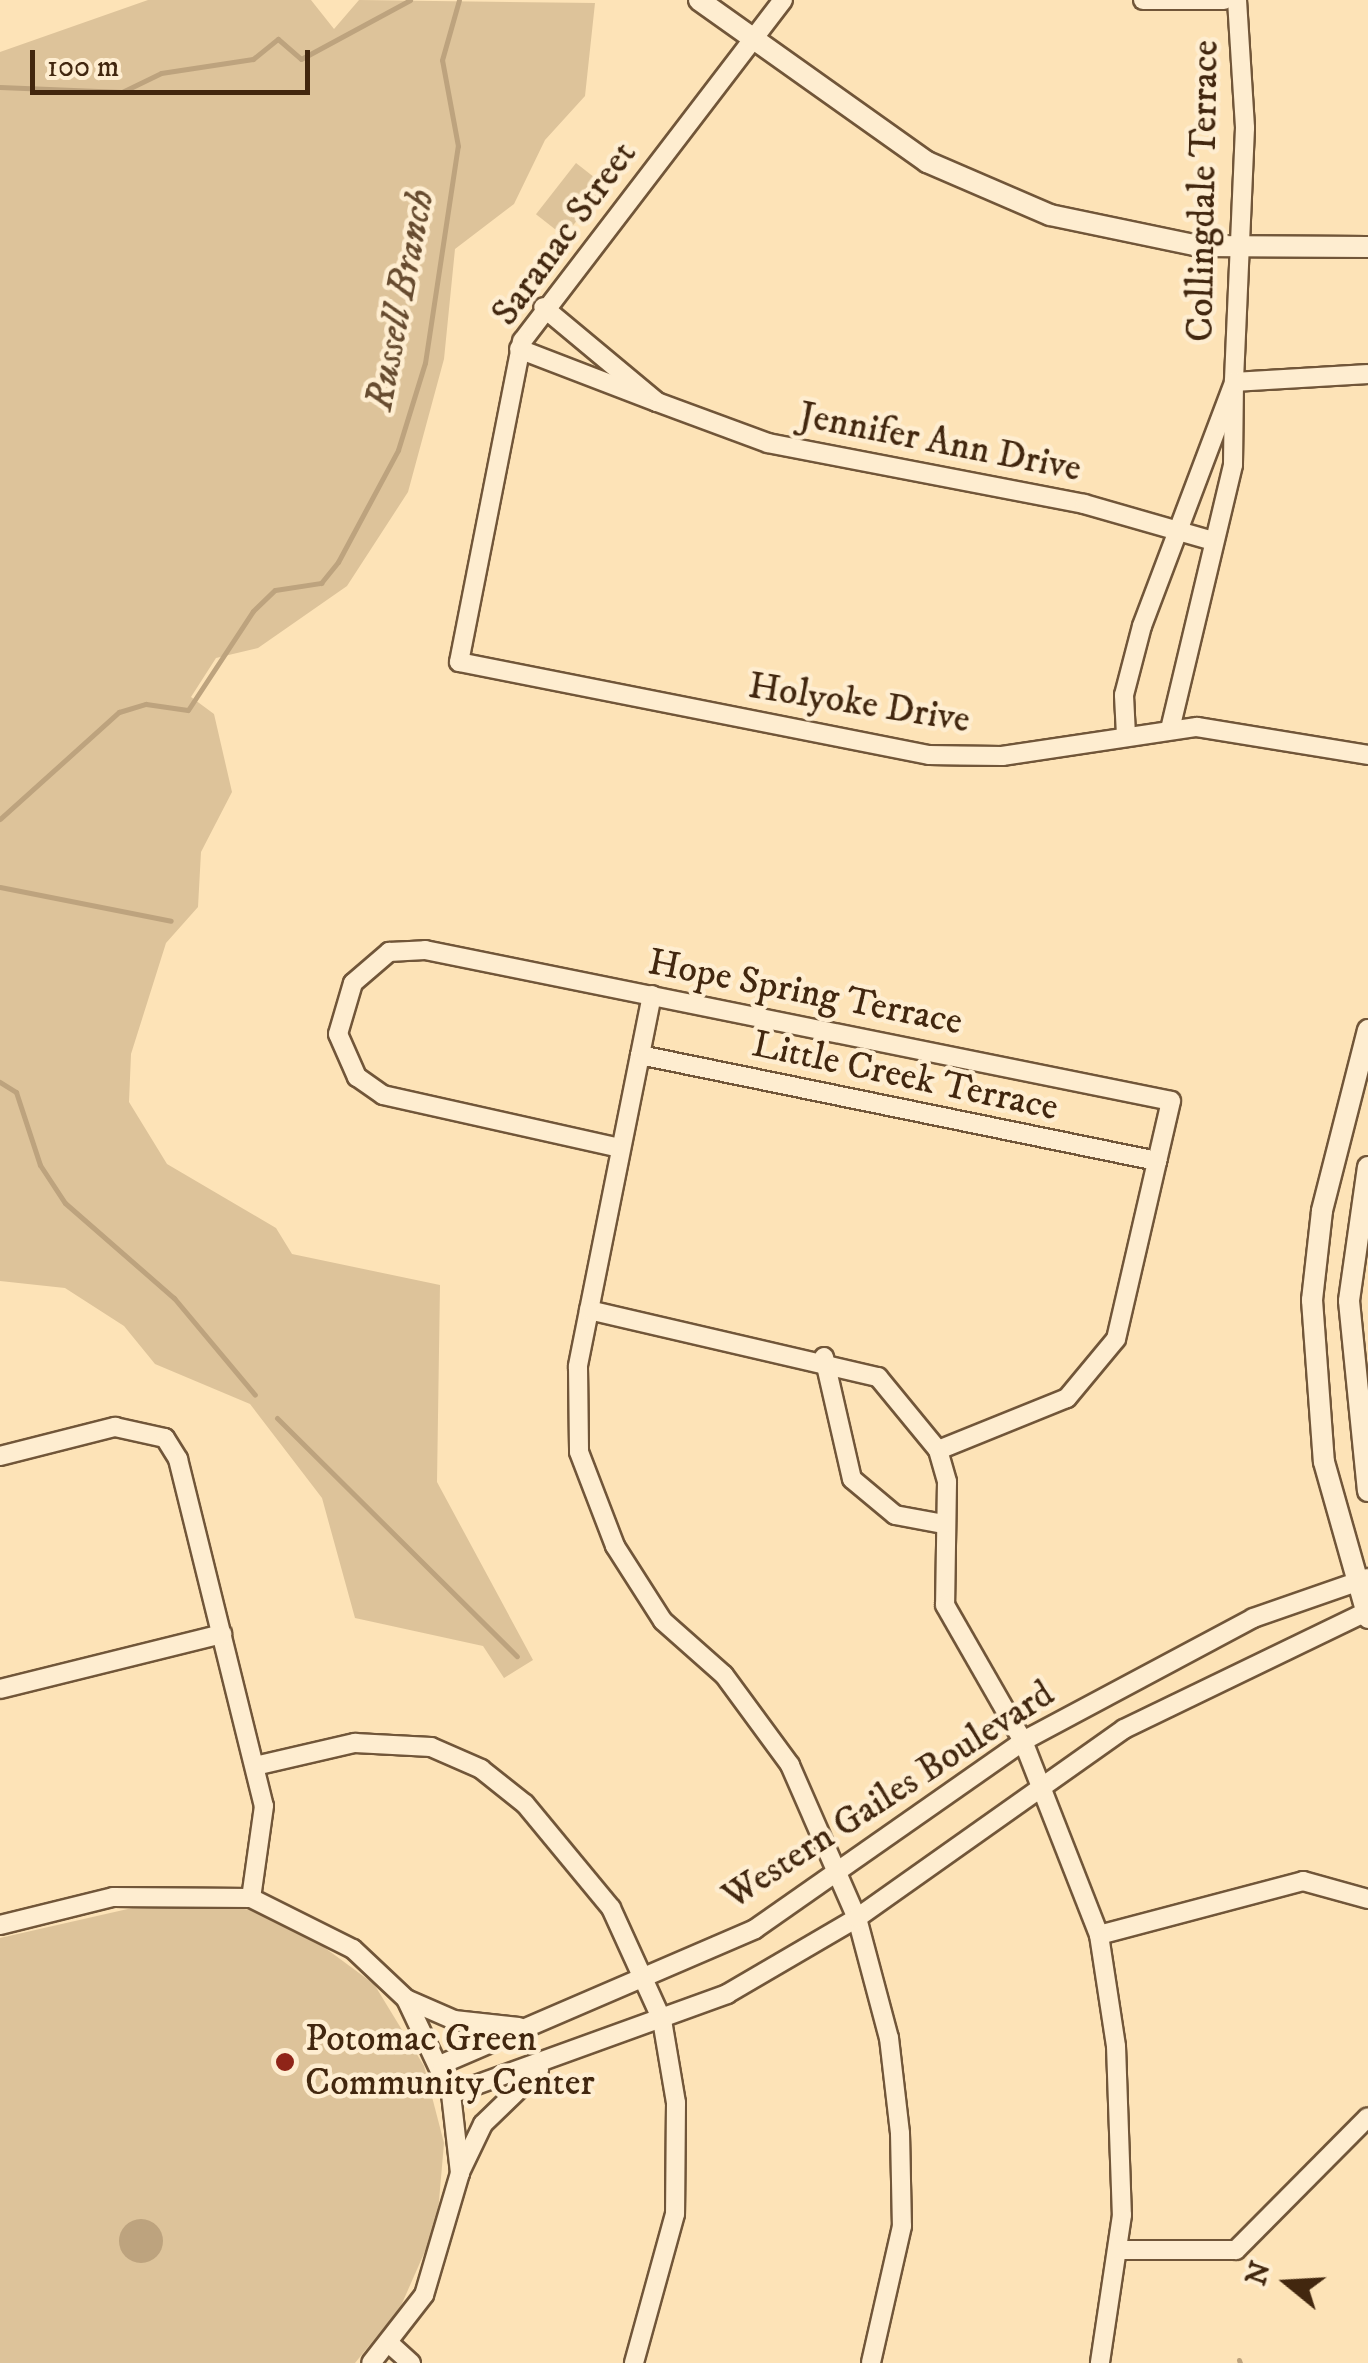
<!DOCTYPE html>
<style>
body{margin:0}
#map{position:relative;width:1368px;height:2363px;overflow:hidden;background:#fde3b7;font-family:"IM FELL DW Pica",serif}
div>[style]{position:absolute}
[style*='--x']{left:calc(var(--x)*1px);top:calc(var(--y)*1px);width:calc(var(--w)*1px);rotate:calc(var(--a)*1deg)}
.green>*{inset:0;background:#ddc39a;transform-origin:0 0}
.water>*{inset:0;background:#bda37e}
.round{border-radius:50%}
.stream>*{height:5px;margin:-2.5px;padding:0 2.5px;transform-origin:2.5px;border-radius:2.5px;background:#bda37e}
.roads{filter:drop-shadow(2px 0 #715639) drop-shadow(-2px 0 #715639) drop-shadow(0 2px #715639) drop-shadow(0 -2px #715639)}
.minor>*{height:18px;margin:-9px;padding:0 9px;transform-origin:9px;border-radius:9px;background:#feedd0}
.tertiary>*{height:20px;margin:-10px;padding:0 10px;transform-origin:10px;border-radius:10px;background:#feedd0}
.dots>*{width:28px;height:28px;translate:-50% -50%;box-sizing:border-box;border:5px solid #feedd0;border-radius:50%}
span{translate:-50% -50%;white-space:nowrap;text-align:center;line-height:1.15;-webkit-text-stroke:9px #feedd0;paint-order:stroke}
.street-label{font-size:38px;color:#42270f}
.poi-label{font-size:38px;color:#42270f}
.left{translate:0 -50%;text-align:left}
.water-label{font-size:40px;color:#674c30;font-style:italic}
.north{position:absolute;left:1238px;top:2233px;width:100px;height:100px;-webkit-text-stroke:8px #feedd0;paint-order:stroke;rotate:288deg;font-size:28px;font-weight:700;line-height:40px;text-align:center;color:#42270f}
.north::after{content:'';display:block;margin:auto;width:35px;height:45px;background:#42270f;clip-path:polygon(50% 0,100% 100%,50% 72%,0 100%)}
.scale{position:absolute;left:30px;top:50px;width:280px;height:45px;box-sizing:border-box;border:5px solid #42270f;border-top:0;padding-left:12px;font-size:30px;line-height:35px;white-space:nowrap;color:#42270f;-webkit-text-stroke:8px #feedd0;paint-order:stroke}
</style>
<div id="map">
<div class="green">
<div style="clip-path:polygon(148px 0,311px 0,334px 29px,359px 0,595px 3px,585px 96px,545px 140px,514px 204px,455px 249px,444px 359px,408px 492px,347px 586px,258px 648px,216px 658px,191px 697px,214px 714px,232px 792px,201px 852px,198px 907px,166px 943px,131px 1054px,129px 1102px,167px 1164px,276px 1228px,292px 1254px,440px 1285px,437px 1482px,533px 1660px,504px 1678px,483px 1646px,355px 1618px,322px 1498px,250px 1404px,155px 1364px,124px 1326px,65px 1288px,0 1281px,0 52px)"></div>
<div style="left:576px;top:163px;width:36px;height:65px;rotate:38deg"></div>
<div style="clip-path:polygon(163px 1901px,254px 1910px,298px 1928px,374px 1984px,424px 2066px,444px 2143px,437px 2224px,400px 2308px,355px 2363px,0 2363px,0 1938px)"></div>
</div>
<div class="water">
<div class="round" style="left:119px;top:2219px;width:44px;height:44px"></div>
</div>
<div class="stream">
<div style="--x:0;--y:87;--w:122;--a:2.3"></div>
<div style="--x:122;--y:92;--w:43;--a:-26"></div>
<div style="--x:161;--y:73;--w:93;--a:-8.7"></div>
<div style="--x:253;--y:59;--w:32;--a:-39"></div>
<div style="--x:278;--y:39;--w:30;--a:41"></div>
<div style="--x:301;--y:59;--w:124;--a:-28.4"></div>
<div style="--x:0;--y:819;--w:160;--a:-42"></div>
<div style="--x:119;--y:712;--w:28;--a:-17"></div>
<div style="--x:146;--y:704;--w:42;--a:8.1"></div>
<div style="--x:188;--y:710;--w:118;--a:-56.7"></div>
<div style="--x:253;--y:611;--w:30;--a:-44"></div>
<div style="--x:275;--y:590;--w:47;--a:-8.7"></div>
<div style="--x:321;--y:583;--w:27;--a:-51"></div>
<div style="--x:338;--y:562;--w:127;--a:-61.8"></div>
<div style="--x:398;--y:450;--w:91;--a:-72.8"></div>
<div style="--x:425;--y:363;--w:219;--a:-81.4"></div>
<div style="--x:458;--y:146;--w:87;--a:-100.5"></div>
<div style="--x:442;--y:60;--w:62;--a:-74.2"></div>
<div style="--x:0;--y:887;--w:174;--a:11.2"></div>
<div style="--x:0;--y:1082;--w:19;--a:32"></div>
<div style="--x:16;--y:1092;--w:77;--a:71.8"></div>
<div style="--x:40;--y:1165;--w:45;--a:56.7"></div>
<div style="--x:65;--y:1203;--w:145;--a:41.1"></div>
<div style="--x:174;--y:1298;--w:126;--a:50.1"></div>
<div style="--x:277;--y:1418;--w:338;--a:44.8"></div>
<div style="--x:1239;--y:2360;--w:3;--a:72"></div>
</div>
<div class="roads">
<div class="minor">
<div style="--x:783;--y:0;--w:429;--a:127.4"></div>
<div style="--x:522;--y:341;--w:327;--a:101.1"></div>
<div style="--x:459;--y:662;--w:479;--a:11.2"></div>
<div style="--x:929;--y:755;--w:73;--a:0.8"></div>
<div style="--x:1002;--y:756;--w:197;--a:-8.5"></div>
<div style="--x:1197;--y:727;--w:173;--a:9.3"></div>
<div style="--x:1143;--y:0;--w:81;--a:0"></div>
<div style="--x:1237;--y:0;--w:128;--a:86.4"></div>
<div style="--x:1245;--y:128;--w:254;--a:92.5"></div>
<div style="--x:1234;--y:382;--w:134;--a:-3.4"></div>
<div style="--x:519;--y:349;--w:148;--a:21"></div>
<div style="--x:657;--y:402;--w:148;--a:-140.2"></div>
<div style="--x:657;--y:402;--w:118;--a:20.3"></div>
<div style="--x:768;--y:443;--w:322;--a:10.9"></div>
<div style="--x:1084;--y:504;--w:134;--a:16"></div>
<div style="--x:1126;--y:735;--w:40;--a:-92.9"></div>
<div style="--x:1124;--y:695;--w:71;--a:-75.4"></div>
<div style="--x:1142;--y:626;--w:261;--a:-69.3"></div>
<div style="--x:1234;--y:382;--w:83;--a:90.7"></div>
<div style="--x:1233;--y:465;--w:271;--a:103.4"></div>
<div style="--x:652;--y:995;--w:379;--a:101.3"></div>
<div style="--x:578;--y:1367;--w:85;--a:89.3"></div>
<div style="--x:579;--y:1452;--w:101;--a:69"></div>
<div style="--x:615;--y:1546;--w:89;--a:57.4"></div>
<div style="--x:663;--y:1621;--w:81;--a:41.5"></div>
<div style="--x:724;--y:1675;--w:112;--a:53.7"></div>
<div style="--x:790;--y:1765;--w:167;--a:66.4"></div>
<div style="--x:857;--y:1918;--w:124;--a:75.1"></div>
<div style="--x:889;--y:2038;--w:96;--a:83.4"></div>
<div style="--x:900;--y:2133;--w:93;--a:88.8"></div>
<div style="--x:902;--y:2226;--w:140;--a:102.8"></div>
<div style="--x:640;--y:1055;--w:528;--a:11.59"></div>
<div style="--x:620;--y:1148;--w:243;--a:-167.4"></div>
<div style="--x:383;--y:1095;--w:32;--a:-145"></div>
<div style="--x:357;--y:1077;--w:47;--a:-113.8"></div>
<div style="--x:338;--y:1034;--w:53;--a:-73.6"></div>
<div style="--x:353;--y:983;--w:48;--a:-40.7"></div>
<div style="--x:389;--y:952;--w:36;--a:-3"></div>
<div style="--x:425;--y:950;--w:761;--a:11.44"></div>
<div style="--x:1171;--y:1101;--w:244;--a:103"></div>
<div style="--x:1116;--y:1339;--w:77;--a:129.7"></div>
<div style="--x:1067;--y:1398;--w:139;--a:158"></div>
<div style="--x:589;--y:1310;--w:297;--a:13.1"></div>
<div style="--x:878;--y:1377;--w:94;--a:50.6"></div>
<div style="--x:938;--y:1450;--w:33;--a:74"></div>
<div style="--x:947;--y:1482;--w:123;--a:90.9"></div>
<div style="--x:945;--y:1605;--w:157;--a:60.2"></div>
<div style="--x:1023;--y:1741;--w:208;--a:68.6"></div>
<div style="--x:1099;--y:1935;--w:112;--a:81.3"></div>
<div style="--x:1116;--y:2046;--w:169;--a:88"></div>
<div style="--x:1122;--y:2215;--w:150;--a:98.5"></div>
<div style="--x:824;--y:1357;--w:125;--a:77.1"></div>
<div style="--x:852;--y:1479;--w:56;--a:39.9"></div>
<div style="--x:895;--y:1515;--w:50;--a:10.4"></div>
<div style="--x:0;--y:1456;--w:119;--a:-14.2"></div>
<div style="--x:115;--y:1427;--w:51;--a:12.4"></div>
<div style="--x:165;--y:1438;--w:25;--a:58"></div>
<div style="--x:178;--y:1459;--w:357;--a:76.1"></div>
<div style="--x:264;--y:1806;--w:93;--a:98"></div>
<div style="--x:0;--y:1689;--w:229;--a:-13.9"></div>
<div style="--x:255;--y:1766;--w:103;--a:-13"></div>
<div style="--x:355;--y:1743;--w:76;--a:3"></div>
<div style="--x:431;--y:1747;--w:55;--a:23.7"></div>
<div style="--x:481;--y:1769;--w:56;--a:38.5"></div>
<div style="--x:525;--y:1804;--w:135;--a:50.4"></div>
<div style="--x:611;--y:1908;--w:123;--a:65.5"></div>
<div style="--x:662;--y:2020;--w:84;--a:80.4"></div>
<div style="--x:676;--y:2103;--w:111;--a:90.5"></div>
<div style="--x:675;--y:2214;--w:155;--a:105.4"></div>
<div style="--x:0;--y:1925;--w:116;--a:-13.9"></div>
<div style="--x:113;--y:1897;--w:138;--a:0.4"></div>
<div style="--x:251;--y:1898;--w:114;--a:26.6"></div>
<div style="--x:353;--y:1949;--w:73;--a:43.3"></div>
<div style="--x:406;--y:1999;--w:105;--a:64.7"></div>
<div style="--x:451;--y:2094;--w:80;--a:83.5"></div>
<div style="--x:460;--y:2173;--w:127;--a:106.4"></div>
<div style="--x:424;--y:2295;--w:86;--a:127.9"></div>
<div style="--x:1099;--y:1935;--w:211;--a:-14.8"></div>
<div style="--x:1303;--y:1881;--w:67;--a:15.5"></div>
<div style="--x:406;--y:1999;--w:52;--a:23.6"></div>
<div style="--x:454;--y:2020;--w:65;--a:6.1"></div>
<div style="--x:442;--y:2064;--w:341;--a:-23.3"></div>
<div style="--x:755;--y:1929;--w:327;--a:-35"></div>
<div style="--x:1023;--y:1741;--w:261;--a:-28.1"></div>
<div style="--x:1253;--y:1618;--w:122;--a:-19.2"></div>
<div style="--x:451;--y:2094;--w:294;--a:-19.9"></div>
<div style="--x:727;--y:1994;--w:151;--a:-30.3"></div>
<div style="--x:857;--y:1918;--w:327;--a:-35.3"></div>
<div style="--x:1124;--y:1729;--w:271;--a:-25.8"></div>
<div style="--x:461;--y:2170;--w:51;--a:-64.4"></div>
<div style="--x:483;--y:2124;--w:78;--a:-44"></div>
<div style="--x:1119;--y:2250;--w:117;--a:0"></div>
<div style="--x:1236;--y:2250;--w:187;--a:-45.2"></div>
<div style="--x:391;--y:2345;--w:27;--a:42"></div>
</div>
<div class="tertiary">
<div style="--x:699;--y:0;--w:280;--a:35.4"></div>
<div style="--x:927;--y:162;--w:134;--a:23.3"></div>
<div style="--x:1050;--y:215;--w:152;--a:11.8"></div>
<div style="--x:1199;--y:246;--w:169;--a:0.3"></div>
<div style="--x:1368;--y:1030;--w:187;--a:104.3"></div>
<div style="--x:1322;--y:1211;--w:90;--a:96.4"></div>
<div style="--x:1312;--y:1300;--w:162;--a:85.8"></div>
<div style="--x:1324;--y:1462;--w:162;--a:74.2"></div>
<div style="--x:1368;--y:1167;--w:135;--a:98.1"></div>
<div style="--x:1349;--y:1301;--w:191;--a:84.3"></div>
</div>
</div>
<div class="dots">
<div style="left:285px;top:2062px;background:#8f2418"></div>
</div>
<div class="street-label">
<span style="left:1204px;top:191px;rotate:-89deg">Collingdale Terrace</span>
<span style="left:565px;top:234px;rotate:-54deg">Saranac Street</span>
<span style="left:940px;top:443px;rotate:11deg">Jennifer Ann Drive</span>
<span style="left:859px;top:704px;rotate:9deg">Holyoke Drive</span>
<span style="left:805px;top:993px;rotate:11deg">Hope Spring Terrace</span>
<span style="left:905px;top:1077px;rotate:12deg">Little Creek Terrace</span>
<span style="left:889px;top:1796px;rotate:-33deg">Western Gailes Boulevard</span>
</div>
<div class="poi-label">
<span class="left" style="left:305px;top:2062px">Potomac Green<br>Community Center</span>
</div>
<div class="water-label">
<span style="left:401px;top:300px;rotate:-79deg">Russell Branch</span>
</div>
<div class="north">N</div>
<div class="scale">100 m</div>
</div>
